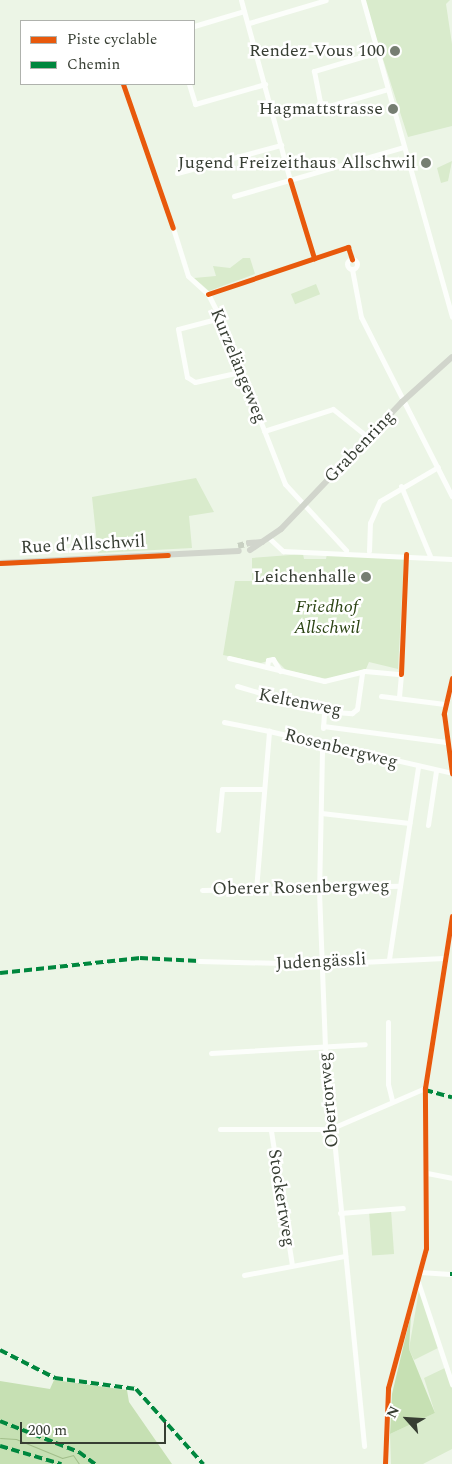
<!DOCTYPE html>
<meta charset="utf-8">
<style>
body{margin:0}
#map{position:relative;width:452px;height:1464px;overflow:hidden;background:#ecf5e6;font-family:Spectral,serif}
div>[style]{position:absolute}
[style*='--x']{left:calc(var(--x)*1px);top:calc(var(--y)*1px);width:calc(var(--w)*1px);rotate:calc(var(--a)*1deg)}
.green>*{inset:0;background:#d9ebcc;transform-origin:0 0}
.forest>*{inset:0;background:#c6e0b3}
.stream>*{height:1px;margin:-0.5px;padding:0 0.5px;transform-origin:0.5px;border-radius:0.5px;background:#a2be8b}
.major-tunnel>*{height:6px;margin-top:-3px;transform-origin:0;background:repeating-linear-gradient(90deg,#c8d0c2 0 6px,transparent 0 9px)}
.minor>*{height:5px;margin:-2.5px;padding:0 2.5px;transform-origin:2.5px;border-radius:2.5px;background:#fcfefb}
.minor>.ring{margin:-2.5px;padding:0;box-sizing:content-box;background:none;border:5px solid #fcfefb;border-radius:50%}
.major>*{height:6px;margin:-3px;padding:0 3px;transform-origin:3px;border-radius:3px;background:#d1d5cc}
.quiet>*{height:4px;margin-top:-2px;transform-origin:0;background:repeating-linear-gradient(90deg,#00873e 0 8px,transparent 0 12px)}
.cycleway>*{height:5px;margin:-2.5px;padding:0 2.5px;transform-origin:2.5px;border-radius:2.5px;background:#e8590c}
.dots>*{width:14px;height:14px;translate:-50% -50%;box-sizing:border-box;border:2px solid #fff;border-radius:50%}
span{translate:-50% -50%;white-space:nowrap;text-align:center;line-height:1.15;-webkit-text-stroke:5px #fff;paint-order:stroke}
.poi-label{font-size:18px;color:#373e33}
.right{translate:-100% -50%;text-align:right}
.street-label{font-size:18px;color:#373e33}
.park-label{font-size:18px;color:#2a4312;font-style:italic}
.legend{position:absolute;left:20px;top:20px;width:175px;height:65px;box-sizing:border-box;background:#fff;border:1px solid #afb2ad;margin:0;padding:6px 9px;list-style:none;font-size:15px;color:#373e33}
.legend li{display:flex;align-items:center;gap:10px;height:25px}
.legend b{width:25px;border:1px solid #afb2ad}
.north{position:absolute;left:382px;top:1394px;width:50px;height:50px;-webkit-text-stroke:4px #fff;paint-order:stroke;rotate:296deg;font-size:14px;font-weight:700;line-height:20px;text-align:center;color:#373e33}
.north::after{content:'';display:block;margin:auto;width:18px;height:22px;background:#373e33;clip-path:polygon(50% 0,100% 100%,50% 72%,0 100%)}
.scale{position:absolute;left:20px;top:1422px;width:146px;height:22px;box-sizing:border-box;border:2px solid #373e33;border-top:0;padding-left:6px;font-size:15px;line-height:18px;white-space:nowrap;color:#373e33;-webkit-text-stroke:4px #fff;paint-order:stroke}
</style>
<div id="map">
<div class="green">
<div style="clip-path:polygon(364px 0,450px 0,446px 4px,452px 44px,452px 126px,408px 137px)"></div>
<div style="clip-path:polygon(452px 161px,448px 181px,441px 183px,437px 168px)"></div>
<div style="clip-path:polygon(243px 258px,250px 258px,255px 274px,209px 291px,194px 278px,216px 276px,213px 266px,230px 268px)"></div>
<div style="left:316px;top:284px;width:11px;height:27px;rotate:68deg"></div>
<div style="clip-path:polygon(196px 478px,214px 512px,189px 516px,192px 548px,98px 553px,92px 497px)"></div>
<div style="clip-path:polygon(303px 554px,304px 559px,326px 559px,327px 554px,404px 559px,398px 669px,369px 662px,366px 669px,327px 679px,286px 670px,275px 659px,261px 663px,223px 655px,235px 581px,252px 581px,252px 558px)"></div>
<div style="left:391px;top:1210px;width:44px;height:22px;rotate:86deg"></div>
<div style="clip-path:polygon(419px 1290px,440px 1347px,414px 1360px,409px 1349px)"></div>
<div style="clip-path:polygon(447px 1367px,452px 1384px,452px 1449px,423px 1464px,391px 1464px,390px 1434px,435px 1413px,424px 1378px)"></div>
</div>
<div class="forest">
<div style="clip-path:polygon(411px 1314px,409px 1349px,435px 1413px,390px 1434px,392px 1394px)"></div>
<div style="clip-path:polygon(54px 1380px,127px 1390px,129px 1402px,172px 1464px,0 1464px,0 1381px,50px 1389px)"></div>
</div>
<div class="stream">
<div style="--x:0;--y:1438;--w:16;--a:4"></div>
<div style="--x:16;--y:1439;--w:50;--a:22.4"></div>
<div style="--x:62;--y:1458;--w:11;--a:-15"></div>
<div style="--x:73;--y:1455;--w:11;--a:56"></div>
</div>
<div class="major-tunnel">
<div style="--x:238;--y:546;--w:11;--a:-15"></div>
</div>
<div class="minor">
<div style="--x:241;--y:0;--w:187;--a:74.8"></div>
<div style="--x:363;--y:0;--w:329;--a:74.3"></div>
<div style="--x:249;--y:23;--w:80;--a:-16.6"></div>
<div style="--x:194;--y:26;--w:52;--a:-16.7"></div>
<div style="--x:378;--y:52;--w:67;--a:163.5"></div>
<div style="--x:314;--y:71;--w:32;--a:79"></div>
<div style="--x:320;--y:102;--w:10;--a:24"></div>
<div style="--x:329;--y:106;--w:61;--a:-16.1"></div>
<div style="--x:189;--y:84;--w:21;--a:73"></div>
<div style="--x:195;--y:104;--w:73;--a:-15.9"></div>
<div style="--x:177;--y:173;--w:108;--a:-15.1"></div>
<div style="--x:234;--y:196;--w:177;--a:-16.1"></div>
<div style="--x:173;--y:228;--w:50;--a:72.6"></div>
<div style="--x:188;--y:276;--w:27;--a:42"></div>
<div style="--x:208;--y:294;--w:27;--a:63"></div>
<div style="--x:220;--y:318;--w:178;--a:68.6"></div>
<div style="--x:285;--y:484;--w:90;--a:47.3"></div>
<div class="ring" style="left:347px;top:259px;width:5px;height:5px"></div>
<div style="--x:352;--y:269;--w:49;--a:79.4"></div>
<div style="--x:361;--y:317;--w:201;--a:63.1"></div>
<div style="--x:220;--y:318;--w:43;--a:165.3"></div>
<div style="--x:178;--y:329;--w:49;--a:79.4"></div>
<div style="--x:187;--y:377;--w:9;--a:32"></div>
<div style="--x:195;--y:382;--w:46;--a:-12.5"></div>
<div style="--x:264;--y:431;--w:72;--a:-17.7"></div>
<div style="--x:333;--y:409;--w:46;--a:38.9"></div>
<div style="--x:401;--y:486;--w:76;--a:67.5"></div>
<div style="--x:270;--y:539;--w:18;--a:43"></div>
<div style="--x:283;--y:551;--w:169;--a:2.7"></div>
<div style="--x:369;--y:551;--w:28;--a:-88"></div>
<div style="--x:370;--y:523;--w:24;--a:-66"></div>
<div style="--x:380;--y:501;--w:67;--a:-30.4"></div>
<div style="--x:229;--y:658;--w:98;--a:13.6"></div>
<div style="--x:324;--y:681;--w:42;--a:-13.7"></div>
<div style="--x:365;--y:671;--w:36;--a:5"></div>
<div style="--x:401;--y:674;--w:23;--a:95"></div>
<div style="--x:267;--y:667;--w:7;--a:-82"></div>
<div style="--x:268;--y:660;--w:5;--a:-11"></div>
<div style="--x:273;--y:659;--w:14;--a:60"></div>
<div style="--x:237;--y:686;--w:88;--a:16.6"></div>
<div style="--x:321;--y:711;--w:31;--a:4"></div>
<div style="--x:352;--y:713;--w:6;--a:-39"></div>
<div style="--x:357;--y:709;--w:37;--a:-82"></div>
<div style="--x:381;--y:696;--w:64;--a:7.2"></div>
<div style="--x:224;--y:722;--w:46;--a:11.3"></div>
<div style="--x:323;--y:726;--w:124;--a:7.4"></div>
<div style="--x:323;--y:728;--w:15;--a:-86"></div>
<div style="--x:322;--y:751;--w:140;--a:91.2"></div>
<div style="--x:319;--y:891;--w:156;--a:87.8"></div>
<div style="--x:325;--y:1047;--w:401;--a:84.4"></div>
<div style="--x:321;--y:813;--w:89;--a:6.5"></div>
<div style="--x:428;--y:825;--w:55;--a:-81.6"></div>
<div style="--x:218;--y:830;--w:41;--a:-84.4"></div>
<div style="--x:222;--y:789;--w:42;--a:0"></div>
<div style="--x:202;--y:890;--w:198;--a:-1.2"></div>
<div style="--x:256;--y:890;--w:160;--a:-85.3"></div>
<div style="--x:269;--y:731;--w:188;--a:12.9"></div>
<div style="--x:452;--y:773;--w:60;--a:-97.7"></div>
<div style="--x:444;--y:714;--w:37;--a:-77"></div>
<div style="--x:389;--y:959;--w:194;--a:-81.4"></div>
<div style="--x:199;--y:961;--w:121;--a:1.4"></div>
<div style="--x:320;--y:964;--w:124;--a:-2.8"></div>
<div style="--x:388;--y:1022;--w:62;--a:90"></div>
<div style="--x:388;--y:1084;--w:16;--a:76"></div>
<div style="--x:211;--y:1053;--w:154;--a:-3.3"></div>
<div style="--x:220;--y:1129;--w:110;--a:0"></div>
<div style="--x:330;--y:1129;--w:103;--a:-23.3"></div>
<div style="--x:271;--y:1131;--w:136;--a:81.1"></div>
<div style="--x:427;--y:1173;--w:25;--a:11"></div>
<div style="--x:340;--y:1213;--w:63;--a:-4.5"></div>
<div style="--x:420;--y:1272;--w:30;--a:4"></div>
<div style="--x:244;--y:1275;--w:103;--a:-10.7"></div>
<div style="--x:418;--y:1282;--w:108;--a:71.6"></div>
<div style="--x:385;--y:1464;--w:76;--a:-87.7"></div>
<div style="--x:388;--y:1388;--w:145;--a:-74.8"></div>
<div style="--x:426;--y:1248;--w:160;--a:-90.4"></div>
<div style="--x:425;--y:1088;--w:174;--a:-81.1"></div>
</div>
<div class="major">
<div style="--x:249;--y:543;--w:13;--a:-4"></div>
<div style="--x:250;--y:550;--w:37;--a:-34"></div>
<div style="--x:281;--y:529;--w:175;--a:-46.4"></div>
<div style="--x:402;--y:402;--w:67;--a:-42"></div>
<div style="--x:0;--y:563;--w:239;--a:-2.9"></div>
</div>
<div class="quiet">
<div style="--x:0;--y:973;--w:141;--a:-6.1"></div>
<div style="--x:140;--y:958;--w:59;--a:2.9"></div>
<div style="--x:425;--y:1090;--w:28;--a:15"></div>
<div style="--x:450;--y:1274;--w:2;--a:0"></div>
<div style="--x:0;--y:1350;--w:62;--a:27"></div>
<div style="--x:55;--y:1378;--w:82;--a:7.7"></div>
<div style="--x:136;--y:1389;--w:101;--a:48.2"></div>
<div style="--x:0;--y:1421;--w:85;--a:21.4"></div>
<div style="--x:79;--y:1452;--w:20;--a:37"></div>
<div style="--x:0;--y:1446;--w:64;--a:16.4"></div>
</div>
<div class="cycleway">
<div style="--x:123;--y:84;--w:152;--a:70.9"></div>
<div style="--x:290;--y:180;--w:82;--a:72.9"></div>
<div style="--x:208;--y:294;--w:148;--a:-18.6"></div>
<div style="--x:348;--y:247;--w:13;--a:72"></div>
<div style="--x:0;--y:563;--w:168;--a:-2.7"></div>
<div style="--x:401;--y:674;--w:120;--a:-87.6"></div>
<div style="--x:452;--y:678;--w:37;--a:103"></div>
<div style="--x:444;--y:714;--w:60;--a:82.3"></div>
<div style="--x:385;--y:1464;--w:76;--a:-87.7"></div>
<div style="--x:388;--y:1388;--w:145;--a:-74.8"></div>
<div style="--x:426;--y:1248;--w:160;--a:-90.4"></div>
<div style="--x:425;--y:1088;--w:174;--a:-81.1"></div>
</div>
<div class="dots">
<div style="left:395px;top:51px;background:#767e72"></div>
<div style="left:393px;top:109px;background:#767e72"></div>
<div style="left:426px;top:163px;background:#767e72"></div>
<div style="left:366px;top:577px;background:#767e72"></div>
</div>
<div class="poi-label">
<span class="right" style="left:385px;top:51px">Rendez-Vous 100</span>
<span class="right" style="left:383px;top:109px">Hagmattstrasse</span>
<span class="right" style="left:416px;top:163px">Jugend Freizeithaus Allschwil</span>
<span class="right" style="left:356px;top:577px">Leichenhalle</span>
</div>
<div class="street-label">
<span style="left:238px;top:366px;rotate:68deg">Kurzelängeweg</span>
<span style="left:360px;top:447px;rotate:-46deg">Grabenring</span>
<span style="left:83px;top:545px;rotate:-3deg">Rue d'Allschwil</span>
<span style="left:300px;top:703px;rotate:11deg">Keltenweg</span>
<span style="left:341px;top:749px;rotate:14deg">Rosenbergweg</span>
<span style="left:301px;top:888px;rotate:-1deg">Oberer Rosenbergweg</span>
<span style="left:321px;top:962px;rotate:-3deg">Judengässli</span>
<span style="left:329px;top:1100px;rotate:-95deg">Obertorweg</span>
<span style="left:281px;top:1198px;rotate:81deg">Stockertweg</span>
</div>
<div class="park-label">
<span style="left:327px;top:618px">Friedhof<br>Allschwil</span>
</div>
<ul class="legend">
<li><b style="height:6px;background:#e8590c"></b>Piste cyclable</li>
<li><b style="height:6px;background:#00873e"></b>Chemin</li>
</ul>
<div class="north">N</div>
<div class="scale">200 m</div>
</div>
